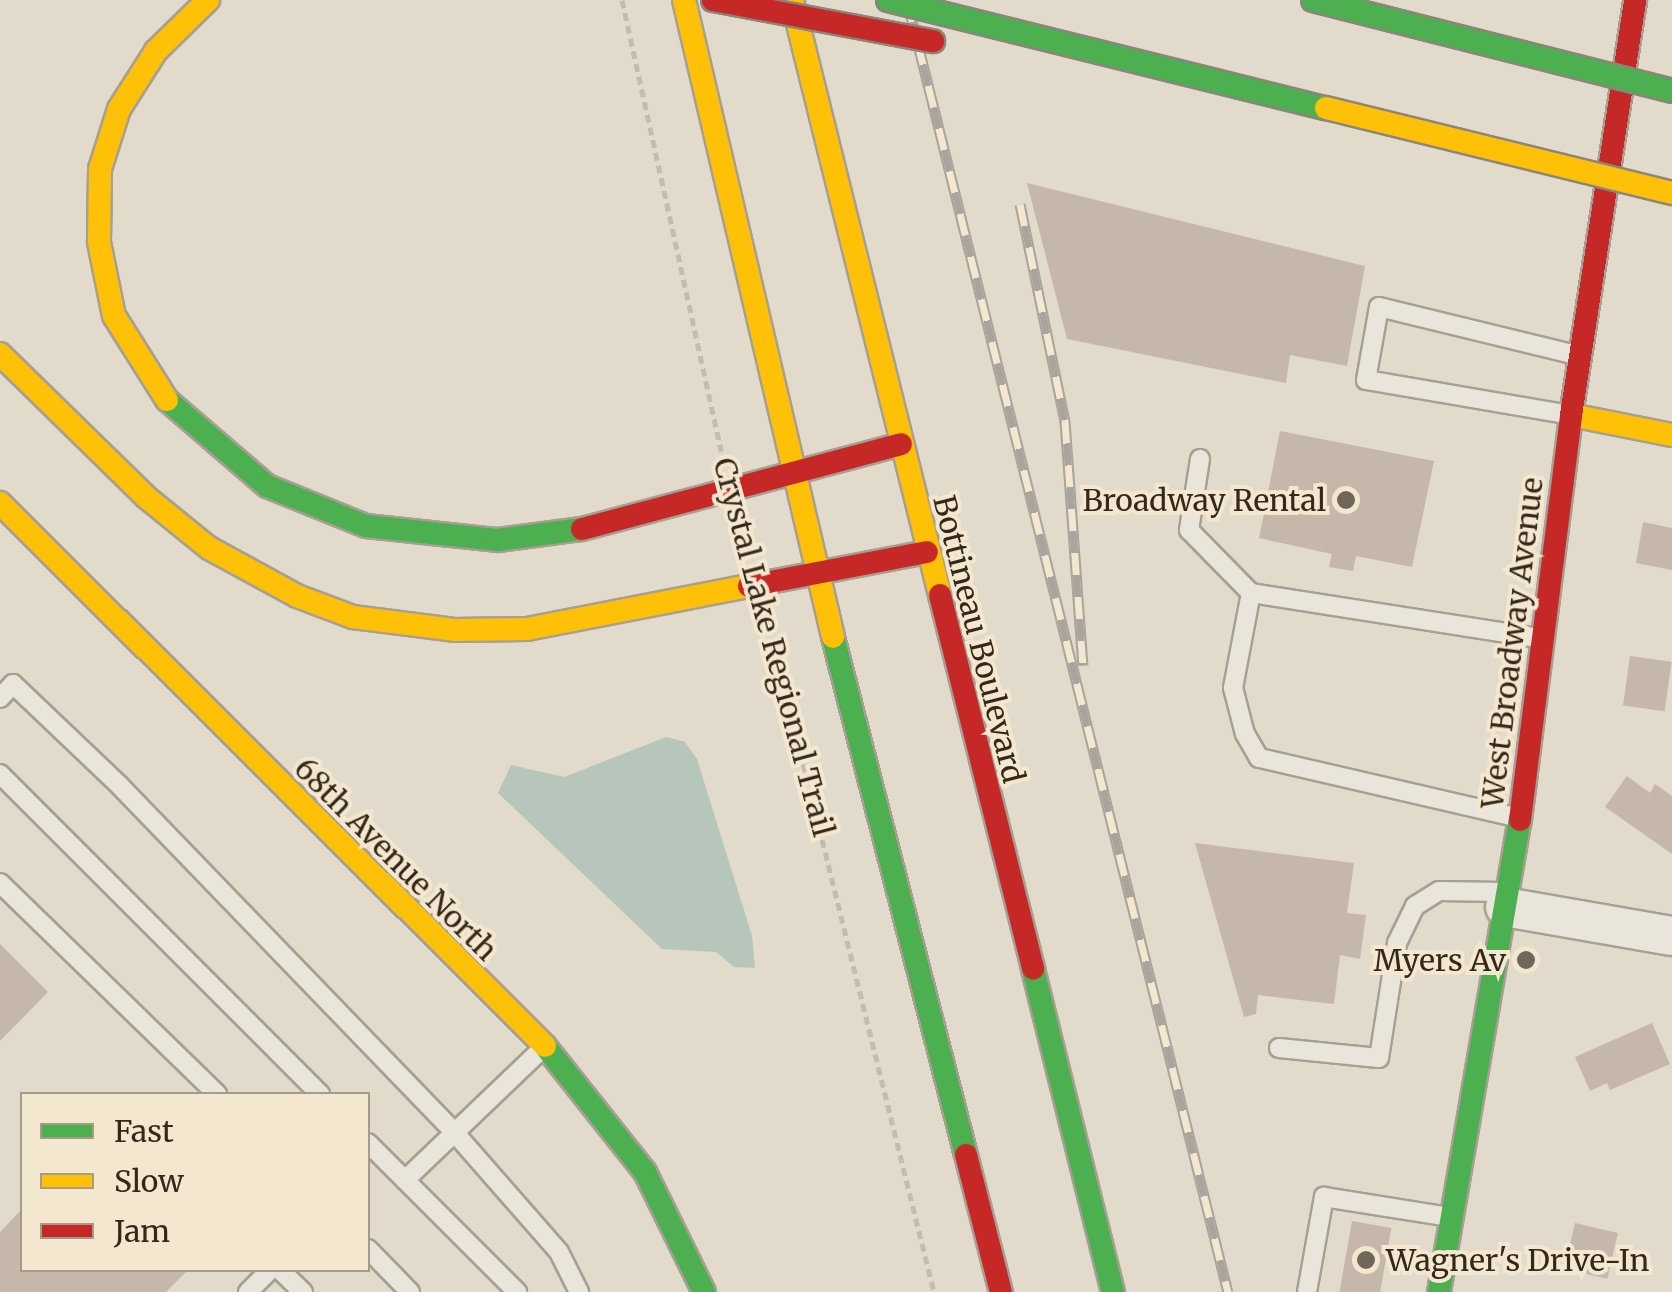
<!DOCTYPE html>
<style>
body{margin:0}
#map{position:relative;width:1672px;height:1292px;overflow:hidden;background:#e2daca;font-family:Merriweather,serif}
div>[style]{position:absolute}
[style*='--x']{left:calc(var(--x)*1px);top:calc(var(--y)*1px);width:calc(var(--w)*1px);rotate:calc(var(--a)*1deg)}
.water>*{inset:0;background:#b6c6bb}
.building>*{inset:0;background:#c5b8ab;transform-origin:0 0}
.path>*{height:5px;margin-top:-2.5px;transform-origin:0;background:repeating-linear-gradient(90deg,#c2bcb3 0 8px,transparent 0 13px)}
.roads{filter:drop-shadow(2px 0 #a79f94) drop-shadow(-2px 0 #a79f94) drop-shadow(0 2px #a79f94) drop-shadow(0 -2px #a79f94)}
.lane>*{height:18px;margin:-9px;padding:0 9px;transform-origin:9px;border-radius:9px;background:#eae5db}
.street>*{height:38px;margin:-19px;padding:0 19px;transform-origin:19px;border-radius:19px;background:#eae5db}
.fast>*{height:22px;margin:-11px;padding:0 11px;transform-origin:11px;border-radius:11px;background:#4caf50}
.slow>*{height:22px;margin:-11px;padding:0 11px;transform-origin:11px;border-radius:11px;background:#ffc107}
.jam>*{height:22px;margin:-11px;padding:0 11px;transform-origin:11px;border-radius:11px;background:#c62828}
.rail>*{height:11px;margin-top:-5.5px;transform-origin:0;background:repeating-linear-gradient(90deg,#f3e8cf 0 22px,#a9a49c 0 44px);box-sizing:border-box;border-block:2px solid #a9a49c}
.bridges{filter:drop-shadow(2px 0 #8c857a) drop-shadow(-2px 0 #8c857a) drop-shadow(0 2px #8c857a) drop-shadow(0 -2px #8c857a)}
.fast-bridge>*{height:22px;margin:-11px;padding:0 11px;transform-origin:11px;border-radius:11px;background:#4caf50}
.slow-bridge>*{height:22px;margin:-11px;padding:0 11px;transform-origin:11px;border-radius:11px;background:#ffc107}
.jam-bridge>*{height:22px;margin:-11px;padding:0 11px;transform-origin:11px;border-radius:11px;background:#c62828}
.dots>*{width:28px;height:28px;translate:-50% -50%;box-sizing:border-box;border:5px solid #f3e8cf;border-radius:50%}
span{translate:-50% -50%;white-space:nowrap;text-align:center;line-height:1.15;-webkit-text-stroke:8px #f3e8cf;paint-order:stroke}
.poi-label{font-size:30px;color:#34281d}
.right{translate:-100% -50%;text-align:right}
.left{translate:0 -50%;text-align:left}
.street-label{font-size:30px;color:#34281d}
.legend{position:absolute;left:20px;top:1092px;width:350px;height:180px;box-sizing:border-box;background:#f3e8cf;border:2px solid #a79b88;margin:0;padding:12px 18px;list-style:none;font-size:30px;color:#34281d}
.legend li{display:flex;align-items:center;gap:20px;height:50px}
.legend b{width:50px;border:2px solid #a79b88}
</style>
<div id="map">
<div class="water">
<div style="clip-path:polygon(666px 737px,685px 742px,697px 759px,752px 936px,755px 968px,734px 967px,716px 952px,662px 949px,498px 793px,511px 765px,564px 777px)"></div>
</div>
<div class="building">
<div style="clip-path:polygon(1027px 183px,1365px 266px,1347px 366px,1290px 355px,1286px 383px,1067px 339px)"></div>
<div style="clip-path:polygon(1280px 431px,1434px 461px,1412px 567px,1356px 556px,1353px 571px,1329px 567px,1332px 554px,1259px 538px)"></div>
<div style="clip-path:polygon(1643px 522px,1672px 528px,1672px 570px,1636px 563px)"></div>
<div style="left:1630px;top:656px;width:42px;height:50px;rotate:8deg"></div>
<div style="clip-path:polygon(1627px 776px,1650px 793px,1655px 784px,1672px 796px,1672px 854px,1605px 807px)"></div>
<div style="clip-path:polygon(1195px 843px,1354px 863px,1347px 913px,1366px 915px,1360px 959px,1340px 955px,1334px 1004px,1258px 995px,1256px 1014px,1244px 1017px)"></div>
<div style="clip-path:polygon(0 944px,48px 992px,0 1041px)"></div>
<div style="clip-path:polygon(1652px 1023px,1670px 1064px,1610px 1090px,1607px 1083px,1590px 1091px,1575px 1057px)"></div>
<div style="clip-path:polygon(22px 1209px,22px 1270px,188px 1270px,166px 1292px,0 1292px,0 1232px)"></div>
<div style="left:1352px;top:1221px;width:40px;height:72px;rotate:10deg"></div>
<div style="left:1575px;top:1223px;width:44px;height:47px;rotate:13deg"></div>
</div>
<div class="path">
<div style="--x:622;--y:0;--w:462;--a:77.6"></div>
<div style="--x:769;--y:625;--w:687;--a:76.11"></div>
</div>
<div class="roads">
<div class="lane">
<div style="--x:1565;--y:414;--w:202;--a:-170.3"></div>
<div style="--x:1366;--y:380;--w:74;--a:-79.9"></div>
<div style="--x:1379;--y:307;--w:203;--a:13.7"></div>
<div style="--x:1200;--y:459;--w:72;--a:98.8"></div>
<div style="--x:1189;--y:530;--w:88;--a:45.5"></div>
<div style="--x:0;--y:698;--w:19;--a:-47"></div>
<div style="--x:13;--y:684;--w:148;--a:43.6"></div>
<div style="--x:120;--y:786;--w:481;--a:46"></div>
<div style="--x:454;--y:1132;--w:159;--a:48.8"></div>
<div style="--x:559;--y:1252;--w:45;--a:63.4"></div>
<div style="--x:0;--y:774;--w:453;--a:45"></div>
<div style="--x:1515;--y:817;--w:263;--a:-167"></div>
<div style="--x:1259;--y:758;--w:28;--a:-120"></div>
<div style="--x:1245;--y:734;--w:48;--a:-104.6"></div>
<div style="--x:1233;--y:688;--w:97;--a:-79.3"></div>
<div style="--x:1251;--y:593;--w:290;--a:8.9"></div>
<div style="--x:0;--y:883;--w:303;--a:44.2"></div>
<div style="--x:1279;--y:1048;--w:100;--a:5.7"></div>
<div style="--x:1379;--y:1058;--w:116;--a:-81.1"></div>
<div style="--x:1397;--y:943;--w:41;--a:-64.1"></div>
<div style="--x:1415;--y:906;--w:28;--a:-32"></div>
<div style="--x:1439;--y:891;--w:64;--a:0.9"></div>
<div style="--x:368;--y:1143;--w:211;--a:45"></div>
<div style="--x:405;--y:1180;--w:188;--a:-43.7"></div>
<div style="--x:368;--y:1249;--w:60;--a:45.7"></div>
<div style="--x:280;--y:1270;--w:32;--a:44"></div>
<div style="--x:248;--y:1292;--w:31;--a:-45"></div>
<div style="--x:1307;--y:1292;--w:97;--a:-79.9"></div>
<div style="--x:1324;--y:1197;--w:128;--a:9"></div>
</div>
<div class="street">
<div style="--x:1505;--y:907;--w:169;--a:9.9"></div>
</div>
<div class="fast">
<div style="--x:167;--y:400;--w:132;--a:40.7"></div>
<div style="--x:267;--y:486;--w:107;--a:22"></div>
<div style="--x:366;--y:526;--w:133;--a:6.1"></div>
<div style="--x:498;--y:540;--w:85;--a:-7.5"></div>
<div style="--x:833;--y:637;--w:535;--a:75.6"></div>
<div style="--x:1033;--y:969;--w:333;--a:76.1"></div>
<div style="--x:545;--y:1046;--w:161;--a:51.6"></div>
<div style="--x:645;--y:1172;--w:134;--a:63.8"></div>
<div style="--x:1439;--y:1292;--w:479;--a:-80.3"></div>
</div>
<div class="slow">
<div style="--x:684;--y:0;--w:654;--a:76.83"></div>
<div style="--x:792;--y:0;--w:613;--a:76.03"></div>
<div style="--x:0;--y:354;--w:204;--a:44.4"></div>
<div style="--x:146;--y:497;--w:81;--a:39"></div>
<div style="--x:209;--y:548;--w:100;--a:28.6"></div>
<div style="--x:297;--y:596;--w:60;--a:20.6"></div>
<div style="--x:353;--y:617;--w:102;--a:7.3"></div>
<div style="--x:454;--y:630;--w:73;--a:-0.8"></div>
<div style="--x:527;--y:629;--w:226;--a:-11"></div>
<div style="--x:167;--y:400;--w:99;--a:-122.2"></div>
<div style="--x:114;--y:316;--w:76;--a:-101.5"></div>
<div style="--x:99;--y:242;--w:73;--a:-89.2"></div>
<div style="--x:100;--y:169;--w:63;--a:-72.4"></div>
<div style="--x:119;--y:109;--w:69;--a:-57.5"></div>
<div style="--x:156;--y:51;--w:73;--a:-44.4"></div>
<div style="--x:1571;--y:415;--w:103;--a:11.2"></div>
<div style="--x:0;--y:503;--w:769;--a:44.89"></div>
</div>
<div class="jam">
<div style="--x:582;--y:529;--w:330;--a:-14.9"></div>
<div style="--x:749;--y:586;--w:181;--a:-10.8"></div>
<div style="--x:940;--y:595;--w:385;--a:76"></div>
<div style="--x:1520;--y:820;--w:408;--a:-82.8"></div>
<div style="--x:1571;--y:415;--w:420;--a:-81.2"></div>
<div style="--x:966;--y:1155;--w:141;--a:75.7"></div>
</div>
</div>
<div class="rail">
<div style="--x:907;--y:0;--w:1331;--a:76.05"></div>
<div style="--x:1020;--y:204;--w:222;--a:78.3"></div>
<div style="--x:1065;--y:421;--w:245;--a:85.8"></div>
</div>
<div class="bridges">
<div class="fast-bridge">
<div style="--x:888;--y:0;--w:451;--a:13.9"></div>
<div style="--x:1313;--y:0;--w:370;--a:14.2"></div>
</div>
<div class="slow-bridge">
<div style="--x:1326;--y:108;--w:356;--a:13.8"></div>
</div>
<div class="jam-bridge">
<div style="--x:713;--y:0;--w:224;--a:10.6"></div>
</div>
</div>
<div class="dots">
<div style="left:1346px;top:500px;background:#71665a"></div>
<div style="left:1526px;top:960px;background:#71665a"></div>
<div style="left:1366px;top:1260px;background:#71665a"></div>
</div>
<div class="poi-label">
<span class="right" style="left:1326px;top:500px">Broadway Rental</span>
<span class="right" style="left:1506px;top:960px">Myers Av</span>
<span class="left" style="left:1386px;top:1260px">Wagner's Drive-In</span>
</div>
<div class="street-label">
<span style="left:979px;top:639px;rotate:76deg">Bottineau Boulevard</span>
<span style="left:1512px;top:643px;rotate:-83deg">West Broadway Avenue</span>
<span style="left:774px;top:647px;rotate:75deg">Crystal Lake Regional Trail</span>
<span style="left:396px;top:859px;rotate:45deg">68th Avenue North</span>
</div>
<ul class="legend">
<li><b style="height:12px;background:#4caf50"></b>Fast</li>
<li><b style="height:12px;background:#ffc107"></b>Slow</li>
<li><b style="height:12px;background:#c62828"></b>Jam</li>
</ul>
</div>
